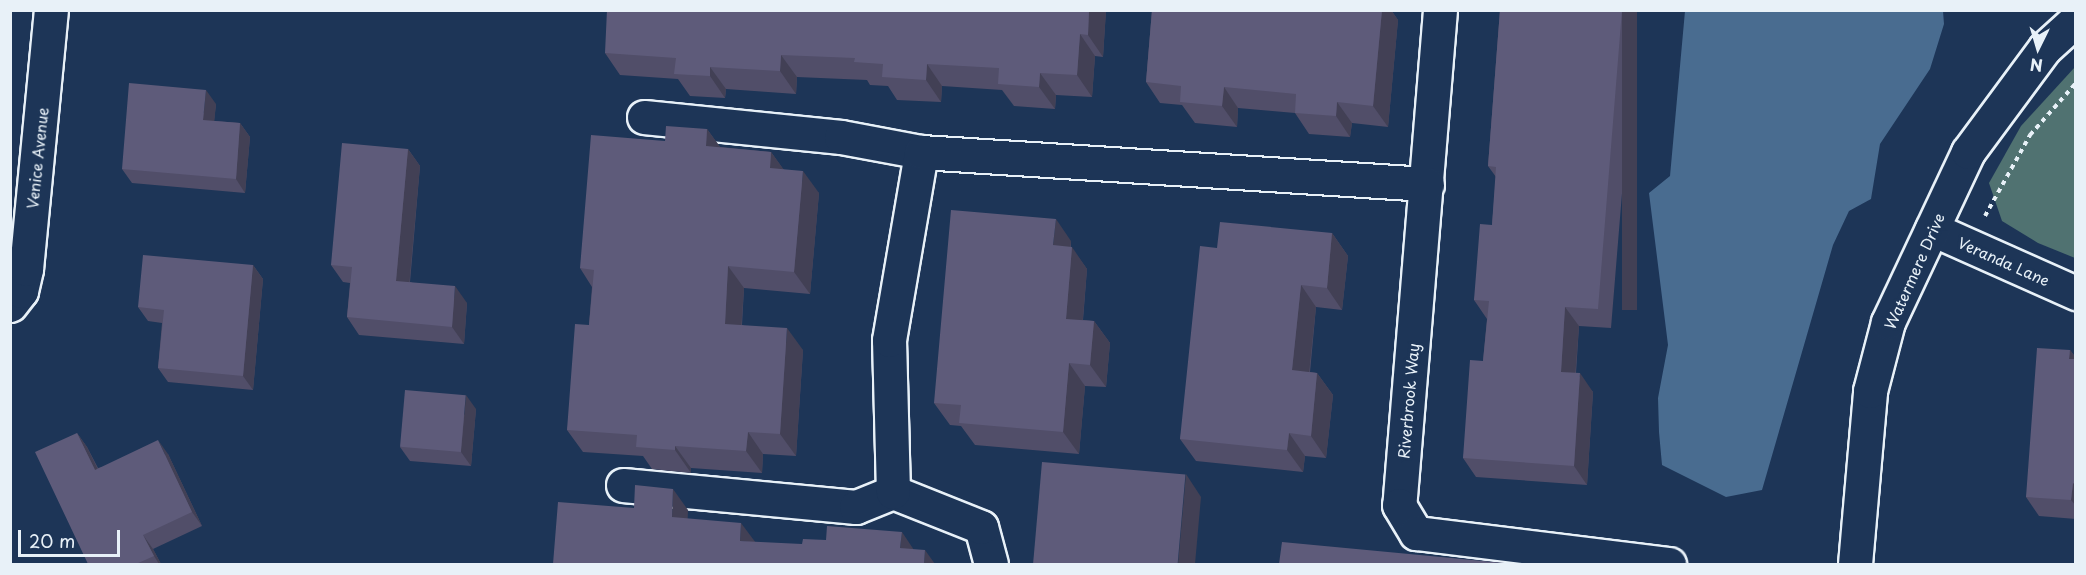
<!DOCTYPE html>
<style>
body{margin:0}
#map{position:relative;width:2086px;height:575px;overflow:hidden;background:#1d3557;font-family:"Playpen Sans",sans-serif}
div>[style]{position:absolute}
[style*='--x']{left:calc(var(--x)*1px);top:calc(var(--y)*1px);width:calc(var(--w)*1px);rotate:calc(var(--a)*1deg)}
.green>*{inset:0;background:#507271}
.water>*{inset:0;background:#496c90}
.path>*{height:4px;margin-top:-2px;transform-origin:0;background:repeating-linear-gradient(90deg,#e8f1f8 0 4.5px,transparent 0 9px)}
.roads{filter:drop-shadow(2px 0 #e8f1f8) drop-shadow(-2px 0 #e8f1f8) drop-shadow(0 2px #e8f1f8) drop-shadow(0 -2px #e8f1f8)}
.minor>*{height:33px;margin:-16.5px;padding:0 16.5px;transform-origin:16.5px;border-radius:16.5px;background:#1d3557}
.wall>*{inset:0;background:#514e69}
.shaded-wall>*{inset:0;background:#424055;transform-origin:0 0}
.building>*{inset:0;background:#5e5b7a;transform-origin:0 0}
span{translate:-50% -50%;white-space:nowrap;text-align:center;line-height:1.15;-webkit-text-stroke:6px #1d3557;paint-order:stroke}
.street-label{font-size:15px;color:#e8f1f8}
.frame{position:absolute;inset:0;border:12px solid #e8f1f8;pointer-events:none}
.north{position:absolute;left:2008px;top:18px;width:60px;height:60px;-webkit-text-stroke:4px #1d3557;paint-order:stroke;rotate:185deg;font-size:16px;font-weight:700;line-height:24px;text-align:center;color:#e8f1f8}
.north::after{content:'';display:block;margin:auto;width:21px;height:27px;background:#e8f1f8;clip-path:polygon(50% 0,100% 100%,50% 72%,0 100%)}
.scale{position:absolute;left:18px;top:530px;width:102px;height:27px;box-sizing:border-box;border:3px solid #e8f1f8;border-top:0;padding-left:8px;font-size:18px;line-height:21px;white-space:nowrap;color:#e8f1f8;-webkit-text-stroke:4px #1d3557;paint-order:stroke}
</style>
<div id="map">
<div class="green">
<div style="clip-path:polygon(2075px 67px,2075px 258px,2038px 243px,2002px 221px,1989px 183px,2021px 126px)"></div>
</div>
<div class="water">
<div style="clip-path:polygon(1685px 11px,1943px 11px,1944px 24px,1930px 69px,1880px 144px,1871px 199px,1849px 211px,1833px 245px,1762px 490px,1726px 497px,1662px 465px,1659px 432px,1658px 398px,1668px 345px,1649px 193px,1670px 176px)"></div>
</div>
<div class="path">
<div style="--x:1985;--y:216;--w:93;--a:-60.9"></div>
<div style="--x:2030;--y:135;--w:69;--a:-48.5"></div>
</div>
<div class="roads">
<div class="minor">
<div style="--x:1440;--y:10;--w:497;--a:94.7"></div>
<div style="--x:1399;--y:505;--w:33;--a:59"></div>
<div style="--x:1416;--y:533;--w:255;--a:7"></div>
<div style="--x:644;--y:117;--w:198;--a:5.8"></div>
<div style="--x:841;--y:137;--w:81;--a:10.6"></div>
<div style="--x:1932;--y:229;--w:158;--a:24"></div>
<div style="--x:10;--y:305;--w:18;--a:-52"></div>
<div style="--x:21;--y:291;--w:23;--a:-77"></div>
<div style="--x:26;--y:269;--w:260;--a:-84.5"></div>
<div style="--x:623;--y:485;--w:234;--a:5.4"></div>
<div style="--x:856;--y:507;--w:40;--a:-22"></div>
<div style="--x:991;--y:564;--w:38;--a:-105"></div>
<div style="--x:981;--y:527;--w:95;--a:-158.3"></div>
<div style="--x:893;--y:492;--w:152;--a:-91.5"></div>
<div style="--x:889;--y:340;--w:191;--a:-80.3"></div>
<div style="--x:921;--y:152;--w:507;--a:3.62"></div>
<div style="--x:1855;--y:564;--w:174;--a:-85"></div>
<div style="--x:1870;--y:391;--w:71;--a:-75.4"></div>
<div style="--x:1888;--y:322;--w:188;--a:-64.8"></div>
<div style="--x:1968;--y:152;--w:129;--a:-53.5"></div>
<div style="--x:2045;--y:48;--w:42;--a:-42.1"></div>
</div>
</div>
<div class="wall">
<div style="clip-path:polygon(1106px 10px,1103px 57px,1095px 56px,1092px 97px,1056px 95px,1055px 109px,1014px 106px,1002px 90px,942px 86px,941px 102px,897px 100px,888px 86px,870px 85px,867px 80px,797px 77px,796px 94px,726px 89px,725px 98px,690px 96px,678px 79px,620px 75px,605px 53px)"></div>
<div style="clip-path:polygon(1152px 10px,1391px 10px,1398px 20px,1388px 127px,1352px 123px,1350px 137px,1309px 134px,1295px 113px,1238px 108px,1237px 127px,1195px 123px,1182px 105px,1160px 103px,1146px 82px)"></div>
<div style="clip-path:polygon(1500px 10px,1637px 10px,1611px 328px,1579px 326px,1576px 373px,1593px 392px,1587px 485px,1476px 477px,1463px 458px,1483px 361px,1487px 319px,1474px 300px,1492px 225px,1496px 177px,1488px 166px)"></div>
<div style="clip-path:polygon(216px 104px,214px 121px,240px 123px,250px 137px,245px 193px,132px 183px,122px 169px)"></div>
<div style="clip-path:polygon(707px 129px,720px 147px,771px 152px,783px 169px,819px 193px,810px 294px,744px 288px,742px 325px,803px 350px,796px 456px,763px 454px,762px 473px,691px 468px,691px 473px,652px 469px,643px 456px,583px 452px,567px 430px,589px 325px,592px 287px,580px 268px)"></div>
<div style="clip-path:polygon(408px 149px,420px 166px,410px 282px,467px 303px,464px 344px,359px 335px,347px 317px,350px 283px,343px 282px,331px 265px)"></div>
<div style="clip-path:polygon(1332px 233px,1348px 256px,1342px 310px,1316px 307px,1310px 372px,1317px 373px,1333px 395px,1326px 458px,1305px 456px,1303px 472px,1196px 461px,1180px 439px,1217px 248px)"></div>
<div style="clip-path:polygon(1071px 241px,1071px 247px,1087px 269px,1083px 320px,1094px 321px,1110px 343px,1106px 387px,1085px 386px,1079px 454px,975px 445px,961px 426px,950px 425px,934px 403px)"></div>
<div style="clip-path:polygon(253px 265px,263px 279px,253px 390px,168px 382px,158px 368px,162px 323px,148px 321px,138px 307px)"></div>
<div style="clip-path:polygon(2070px 350px,2076px 358px,2076px 519px,2039px 516px,2026px 497px)"></div>
<div style="clip-path:polygon(476px 409px,471px 466px,410px 461px,400px 447px)"></div>
<div style="clip-path:polygon(77px 433px,87px 447px,98px 468px,168px 454px,202px 526px,153px 549px,161px 564px,88px 564px)"></div>
</div>
<div class="shaded-wall">
<div style="clip-path:polygon(1089px 10px,1106px 10px,1103px 57px,1088px 35px)"></div>
<div style="clip-path:polygon(1382px 10px,1391px 10px,1398px 20px,1388px 127px,1373px 106px)"></div>
<div style="left:1622px;top:10px;width:15px;height:300px"></div>
<div style="clip-path:polygon(1080px 34px,1095px 56px,1092px 97px,1077px 75px)"></div>
<div style="clip-path:polygon(781px 55px,797px 77px,796px 94px,780px 71px)"></div>
<div style="clip-path:polygon(927px 64px,942px 86px,941px 102px,926px 80px)"></div>
<div style="clip-path:polygon(710px 67px,726px 89px,725px 98px,710px 76px)"></div>
<div style="clip-path:polygon(1040px 73px,1056px 95px,1055px 109px,1039px 87px)"></div>
<div style="clip-path:polygon(1224px 87px,1238px 108px,1237px 127px,1222px 106px)"></div>
<div style="clip-path:polygon(206px 90px,216px 104px,213px 134px,203px 120px)"></div>
<div style="clip-path:polygon(1337px 102px,1352px 123px,1350px 137px,1336px 116px)"></div>
<div style="clip-path:polygon(240px 123px,250px 137px,245px 193px,236px 179px)"></div>
<div style="clip-path:polygon(707px 129px,723px 151px,706px 146px)"></div>
<div style="clip-path:polygon(408px 149px,420px 166px,408px 298px,396px 281px)"></div>
<div style="clip-path:polygon(771px 152px,787px 174px,770px 168px)"></div>
<div style="clip-path:polygon(803px 171px,819px 193px,810px 294px,794px 272px)"></div>
<div style="clip-path:polygon(1056px 219px,1071px 241px,1069px 268px,1053px 245px)"></div>
<div style="clip-path:polygon(1332px 233px,1348px 256px,1342px 310px,1327px 288px)"></div>
<div style="clip-path:polygon(1072px 247px,1087px 269px,1081px 341px,1066px 319px)"></div>
<div style="clip-path:polygon(253px 265px,263px 279px,253px 390px,243px 376px)"></div>
<div style="clip-path:polygon(728px 266px,744px 288px,740px 346px,725px 324px)"></div>
<div style="clip-path:polygon(1301px 285px,1316px 307px,1307px 393px,1292px 370px)"></div>
<div style="clip-path:polygon(455px 286px,467px 303px,464px 344px,452px 327px)"></div>
<div style="clip-path:polygon(1565px 307px,1579px 326px,1574px 391px,1561px 372px)"></div>
<div style="clip-path:polygon(1094px 321px,1110px 343px,1106px 387px,1090px 365px)"></div>
<div style="clip-path:polygon(787px 328px,803px 350px,796px 456px,780px 434px)"></div>
<div style="clip-path:polygon(2070px 350px,2076px 358px,2076px 368px,2069px 359px)"></div>
<div style="clip-path:polygon(1069px 363px,1085px 386px,1079px 454px,1063px 432px)"></div>
<div style="clip-path:polygon(1317px 373px,1333px 395px,1326px 458px,1311px 436px)"></div>
<div style="clip-path:polygon(1580px 373px,1593px 392px,1587px 485px,1574px 466px)"></div>
<div style="clip-path:polygon(466px 395px,476px 409px,471px 466px,461px 452px)"></div>
<div style="clip-path:polygon(748px 432px,763px 454px,762px 473px,746px 451px)"></div>
<div style="clip-path:polygon(77px 433px,87px 447px,105px 484px,95px 470px)"></div>
<div style="clip-path:polygon(1289px 433px,1305px 456px,1303px 472px,1287px 450px)"></div>
<div style="clip-path:polygon(158px 440px,168px 454px,202px 526px,192px 512px)"></div>
<div style="clip-path:polygon(675px 446px,691px 468px,691px 473px,675px 450px)"></div>
<div style="clip-path:polygon(1186px 474px,1201px 497px,1195px 564px,1178px 564px)"></div>
<div style="clip-path:polygon(2073px 483px,2076px 487px,2076px 506px,2071px 500px)"></div>
<div style="clip-path:polygon(673px 489px,688px 510px,687px 538px,672px 517px)"></div>
<div style="clip-path:polygon(741px 523px,756px 543px,740px 541px)"></div>
<div style="clip-path:polygon(902px 532px,916px 553px,900px 548px)"></div>
<div style="clip-path:polygon(143px 535px,153px 549px,161px 564px,159px 564px,154px 556px)"></div>
<div style="clip-path:polygon(925px 550px,935px 564px,924px 564px)"></div>
</div>
<div class="building">
<div style="clip-path:polygon(607px 10px,1089px 10px,1088px 35px,1080px 34px,1077px 75px,1040px 73px,1039px 87px,998px 84px,999px 68px,927px 64px,926px 80px,882px 77px,883px 64px,854px 62px,855px 58px,781px 55px,780px 71px,710px 67px,710px 76px,674px 74px,676px 58px,605px 53px)"></div>
<div style="clip-path:polygon(1152px 10px,1382px 10px,1373px 106px,1337px 102px,1336px 116px,1295px 113px,1296px 94px,1224px 87px,1222px 106px,1180px 102px,1181px 86px,1146px 82px)"></div>
<div style="clip-path:polygon(1500px 10px,1622px 10px,1598px 309px,1565px 307px,1561px 372px,1580px 373px,1574px 466px,1463px 458px,1470px 360px,1483px 361px,1489px 301px,1474px 300px,1480px 224px,1492px 225px,1496px 167px,1488px 166px)"></div>
<div style="clip-path:polygon(129px 83px,206px 90px,203px 120px,240px 123px,236px 179px,122px 169px)"></div>
<div style="clip-path:polygon(666px 126px,707px 129px,706px 146px,771px 152px,770px 168px,803px 171px,794px 272px,728px 266px,725px 324px,787px 328px,780px 434px,748px 432px,746px 451px,675px 446px,675px 450px,636px 447px,637px 435px,567px 430px,575px 324px,589px 325px,594px 270px,580px 268px,591px 135px,665px 141px)"></div>
<div style="clip-path:polygon(342px 143px,408px 149px,396px 281px,455px 286px,452px 327px,347px 317px,352px 267px,331px 265px)"></div>
<div style="clip-path:polygon(951px 210px,1056px 219px,1053px 245px,1072px 247px,1066px 319px,1094px 321px,1090px 365px,1069px 363px,1063px 432px,959px 423px,961px 405px,934px 403px)"></div>
<div style="clip-path:polygon(1220px 222px,1332px 233px,1327px 288px,1301px 285px,1292px 370px,1317px 373px,1311px 436px,1289px 433px,1287px 450px,1180px 439px,1200px 246px,1217px 248px)"></div>
<div style="clip-path:polygon(143px 255px,253px 265px,243px 376px,158px 368px,164px 310px,138px 307px)"></div>
<div style="clip-path:polygon(2037px 348px,2070px 350px,2069px 359px,2076px 359px,2076px 484px,2073px 483px,2071px 500px,2026px 497px)"></div>
<div style="left:405px;top:390px;width:61px;height:57px;rotate:5deg"></div>
<div style="clip-path:polygon(77px 433px,95px 470px,158px 440px,192px 512px,143px 535px,154px 556px,136px 564px,88px 564px,35px 452px)"></div>
<div style="left:1042px;top:462px;width:144px;height:102px;rotate:5deg"></div>
<div style="clip-path:polygon(635px 485px,673px 489px,672px 517px,741px 523px,740px 541px,802px 544px,803px 539px,826px 540px,827px 526px,902px 532px,900px 548px,925px 550px,924px 564px,553px 564px,558px 502px,634px 508px)"></div>
<div style="clip-path:polygon(1282px 542px,1515px 564px,1279px 564px)"></div>
</div>
<div class="street-label">
<span style="left:37px;top:158px;rotate:-84deg">Venice Avenue</span>
<span style="left:2004px;top:261px;rotate:24deg">Veranda Lane</span>
<span style="left:1914px;top:271px;rotate:-66deg">Watermere Drive</span>
<span style="left:1408px;top:401px;rotate:-85deg">Riverbrook Way</span>
</div>
<div class="frame"></div>
<div class="north">N</div>
<div class="scale">20 m</div>
</div>
